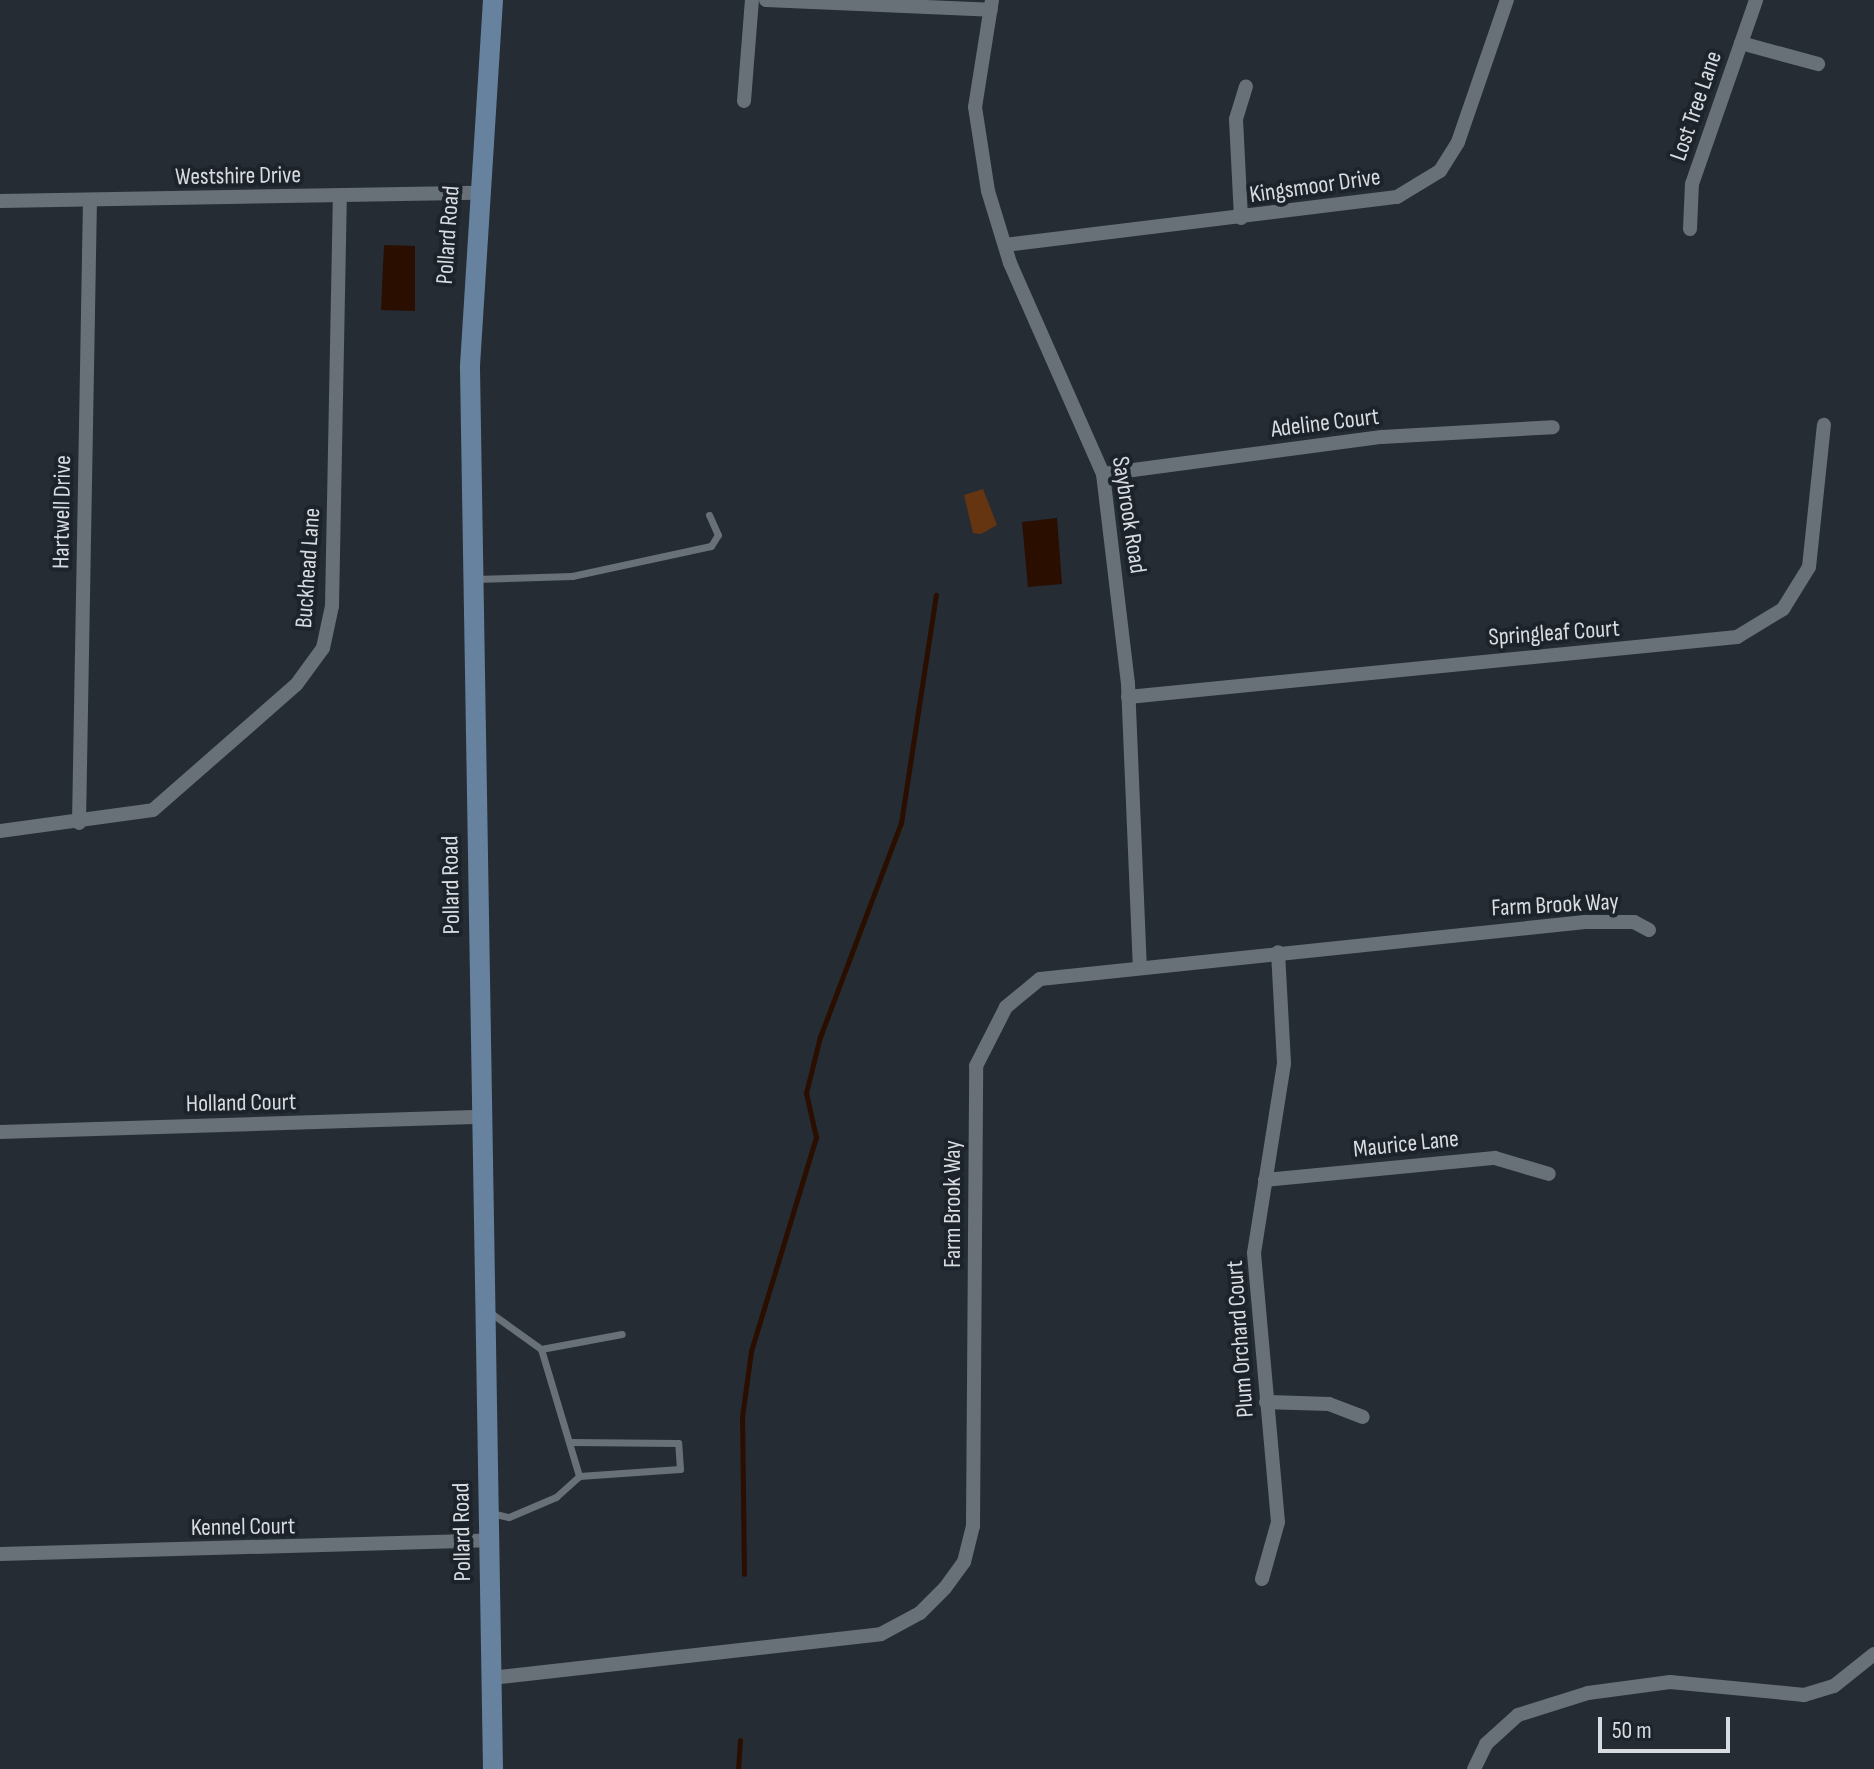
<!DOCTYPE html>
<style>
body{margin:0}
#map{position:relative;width:1874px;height:1769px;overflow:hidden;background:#262c34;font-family:"Sofia Sans Condensed",sans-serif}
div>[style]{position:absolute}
.green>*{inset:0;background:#653512}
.water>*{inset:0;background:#2a0e00}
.stream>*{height:5px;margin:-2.5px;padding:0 2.5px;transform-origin:2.5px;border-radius:2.5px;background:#2a0e00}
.lane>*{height:7px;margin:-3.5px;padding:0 3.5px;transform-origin:3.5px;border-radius:3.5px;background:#687078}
.street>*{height:14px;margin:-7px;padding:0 7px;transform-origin:7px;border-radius:7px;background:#687078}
.secondary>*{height:20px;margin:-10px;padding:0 10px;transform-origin:10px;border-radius:10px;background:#66829f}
span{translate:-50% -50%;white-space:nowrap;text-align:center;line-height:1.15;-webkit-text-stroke:8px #1c232a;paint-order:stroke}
.street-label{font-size:24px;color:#d8dce1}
.scale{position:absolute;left:1598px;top:1717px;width:132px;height:36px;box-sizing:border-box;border:4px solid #d8dce1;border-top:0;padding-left:10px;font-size:24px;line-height:28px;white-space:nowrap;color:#d8dce1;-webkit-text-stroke:6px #1c232a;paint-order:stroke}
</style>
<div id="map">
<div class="green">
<div style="clip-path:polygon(983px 489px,997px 525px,981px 534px,973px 533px,964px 495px)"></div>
</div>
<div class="water">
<div style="clip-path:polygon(384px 245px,415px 246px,415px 311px,381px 310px)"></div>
<div style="clip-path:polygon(1057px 518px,1062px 584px,1028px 587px,1022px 522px)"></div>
</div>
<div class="stream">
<div style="left:744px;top:1574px;width:157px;rotate:-90.7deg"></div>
<div style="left:742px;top:1417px;width:67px;rotate:-82.2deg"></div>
<div style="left:751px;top:1351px;width:224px;rotate:-73.1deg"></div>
<div style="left:816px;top:1137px;width:45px;rotate:-102.8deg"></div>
<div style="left:806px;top:1093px;width:58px;rotate:-76deg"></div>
<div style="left:820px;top:1037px;width:229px;rotate:-69.3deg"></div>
<div style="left:901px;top:823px;width:231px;rotate:-81.3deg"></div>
<div style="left:738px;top:1769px;width:29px;rotate:-86deg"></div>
</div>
<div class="lane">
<div style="left:474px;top:579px;width:98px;rotate:-1.8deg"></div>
<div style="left:572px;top:576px;width:142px;rotate:-12.2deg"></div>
<div style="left:711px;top:546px;width:13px;rotate:-58deg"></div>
<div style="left:718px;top:535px;width:22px;rotate:-114deg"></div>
<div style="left:488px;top:1311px;width:65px;rotate:35.6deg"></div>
<div style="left:541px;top:1349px;width:133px;rotate:73.3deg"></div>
<div style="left:541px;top:1349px;width:82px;rotate:-10.5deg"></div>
<div style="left:491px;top:1513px;width:18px;rotate:13deg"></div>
<div style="left:509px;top:1517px;width:51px;rotate:-23.1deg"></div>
<div style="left:556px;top:1497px;width:31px;rotate:-42deg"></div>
<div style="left:579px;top:1476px;width:101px;rotate:-4deg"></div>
<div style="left:680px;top:1469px;width:26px;rotate:-94deg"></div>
<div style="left:678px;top:1443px;width:106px;rotate:-179.5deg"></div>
</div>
<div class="street">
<div style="left:766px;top:0;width:225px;rotate:2.5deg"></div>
<div style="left:992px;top:0;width:108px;rotate:99deg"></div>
<div style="left:975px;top:107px;width:85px;rotate:81.2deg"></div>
<div style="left:988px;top:191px;width:75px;rotate:73deg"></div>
<div style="left:1010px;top:263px;width:231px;rotate:66.2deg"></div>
<div style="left:1103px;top:474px;width:211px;rotate:83.2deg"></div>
<div style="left:1128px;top:684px;width:281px;rotate:87.6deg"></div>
<div style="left:1741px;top:43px;width:80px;rotate:15.3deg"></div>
<div style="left:744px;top:101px;width:101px;rotate:-85.5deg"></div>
<div style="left:0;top:201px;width:477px;rotate:-1deg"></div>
<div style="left:1241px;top:218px;width:99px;rotate:-92.9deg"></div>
<div style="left:1236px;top:119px;width:34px;rotate:-73deg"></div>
<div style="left:1690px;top:229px;width:45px;rotate:-87.5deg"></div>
<div style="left:1692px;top:184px;width:195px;rotate:-70.8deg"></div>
<div style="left:1005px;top:245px;width:395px;rotate:-7deg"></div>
<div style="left:1397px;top:197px;width:50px;rotate:-31.2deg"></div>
<div style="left:1440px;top:171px;width:34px;rotate:-58deg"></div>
<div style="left:1458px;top:142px;width:150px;rotate:-71deg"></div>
<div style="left:1103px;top:474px;width:281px;rotate:-7.6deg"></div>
<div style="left:1382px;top:437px;width:171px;rotate:-3.3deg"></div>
<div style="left:1128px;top:697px;width:612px;rotate:-5.63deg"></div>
<div style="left:1737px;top:637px;width:54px;rotate:-31.3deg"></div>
<div style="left:1783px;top:609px;width:49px;rotate:-58.2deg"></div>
<div style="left:1809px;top:567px;width:143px;rotate:-84deg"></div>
<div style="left:79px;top:823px;width:622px;rotate:-88.99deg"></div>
<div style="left:0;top:831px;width:154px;rotate:-7.8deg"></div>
<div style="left:153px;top:810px;width:190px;rotate:-41.2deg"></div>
<div style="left:296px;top:685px;width:46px;rotate:-53.9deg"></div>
<div style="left:323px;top:648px;width:43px;rotate:-77.9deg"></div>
<div style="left:332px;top:606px;width:410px;rotate:-88.9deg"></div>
<div style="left:0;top:1132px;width:482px;rotate:-1.8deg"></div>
<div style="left:1265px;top:1180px;width:231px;rotate:-5.5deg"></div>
<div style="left:1495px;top:1158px;width:56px;rotate:16.5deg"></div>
<div style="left:1266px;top:1402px;width:63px;rotate:1.8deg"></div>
<div style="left:1329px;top:1404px;width:36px;rotate:21deg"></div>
<div style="left:0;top:1554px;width:488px;rotate:-1.6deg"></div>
<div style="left:1262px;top:1579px;width:59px;rotate:-74.3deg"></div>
<div style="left:1278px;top:1522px;width:270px;rotate:-95.1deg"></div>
<div style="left:1254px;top:1253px;width:192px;rotate:-81deg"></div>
<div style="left:1284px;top:1063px;width:111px;rotate:-93.1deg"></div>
<div style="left:491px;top:1678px;width:392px;rotate:-6.4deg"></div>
<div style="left:881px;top:1634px;width:44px;rotate:-28.3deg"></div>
<div style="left:920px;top:1613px;width:35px;rotate:-45deg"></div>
<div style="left:945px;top:1588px;width:32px;rotate:-54deg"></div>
<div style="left:964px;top:1562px;width:37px;rotate:-76deg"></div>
<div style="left:973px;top:1526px;width:460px;rotate:-89.6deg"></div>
<div style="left:976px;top:1066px;width:66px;rotate:-63deg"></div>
<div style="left:1006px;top:1007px;width:44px;rotate:-39.5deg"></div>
<div style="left:1040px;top:979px;width:548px;rotate:-5.97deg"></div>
<div style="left:1585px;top:922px;width:49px"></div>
<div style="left:1634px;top:922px;width:17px;rotate:28deg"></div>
<div style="left:1474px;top:1769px;width:28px;rotate:-64deg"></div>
<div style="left:1486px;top:1744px;width:43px;rotate:-42.2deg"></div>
<div style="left:1518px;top:1715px;width:73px;rotate:-17.4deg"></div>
<div style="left:1588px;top:1693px;width:83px;rotate:-7.6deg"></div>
<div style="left:1670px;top:1682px;width:135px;rotate:5.5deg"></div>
<div style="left:1804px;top:1695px;width:31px;rotate:-17deg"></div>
<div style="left:1834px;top:1686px;width:51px;rotate:-38.7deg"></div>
</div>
<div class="secondary">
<div style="left:493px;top:0;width:369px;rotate:93.6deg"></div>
<div style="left:470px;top:368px;width:1401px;rotate:89.06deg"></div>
</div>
<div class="street-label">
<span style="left:1696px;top:106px;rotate:-71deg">Lost Tree Lane</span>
<span style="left:238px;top:176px;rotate:-1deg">Westshire Drive</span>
<span style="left:1315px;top:186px;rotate:-8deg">Kingsmoor Drive</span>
<span style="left:448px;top:235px;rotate:-86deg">Pollard Road</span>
<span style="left:1325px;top:423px;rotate:-7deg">Adeline Court</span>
<span style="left:62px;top:512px;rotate:-89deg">Hartwell Drive</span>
<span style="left:1129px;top:515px;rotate:81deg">Saybrook Road</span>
<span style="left:308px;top:568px;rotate:-86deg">Buckhead Lane</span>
<span style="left:1554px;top:633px;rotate:-4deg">Springleaf Court</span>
<span style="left:451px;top:885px;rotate:-91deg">Pollard Road</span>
<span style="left:1555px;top:905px;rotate:-3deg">Farm Brook Way</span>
<span style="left:241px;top:1103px;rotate:-1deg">Holland Court</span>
<span style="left:1406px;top:1144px;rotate:-6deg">Maurice Lane</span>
<span style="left:953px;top:1204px;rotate:-90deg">Farm Brook Way</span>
<span style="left:1240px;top:1339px;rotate:-94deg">Plum Orchard Court</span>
<span style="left:243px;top:1527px;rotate:-1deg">Kennel Court</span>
<span style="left:462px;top:1532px;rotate:-91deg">Pollard Road</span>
</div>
<div class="scale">50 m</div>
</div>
